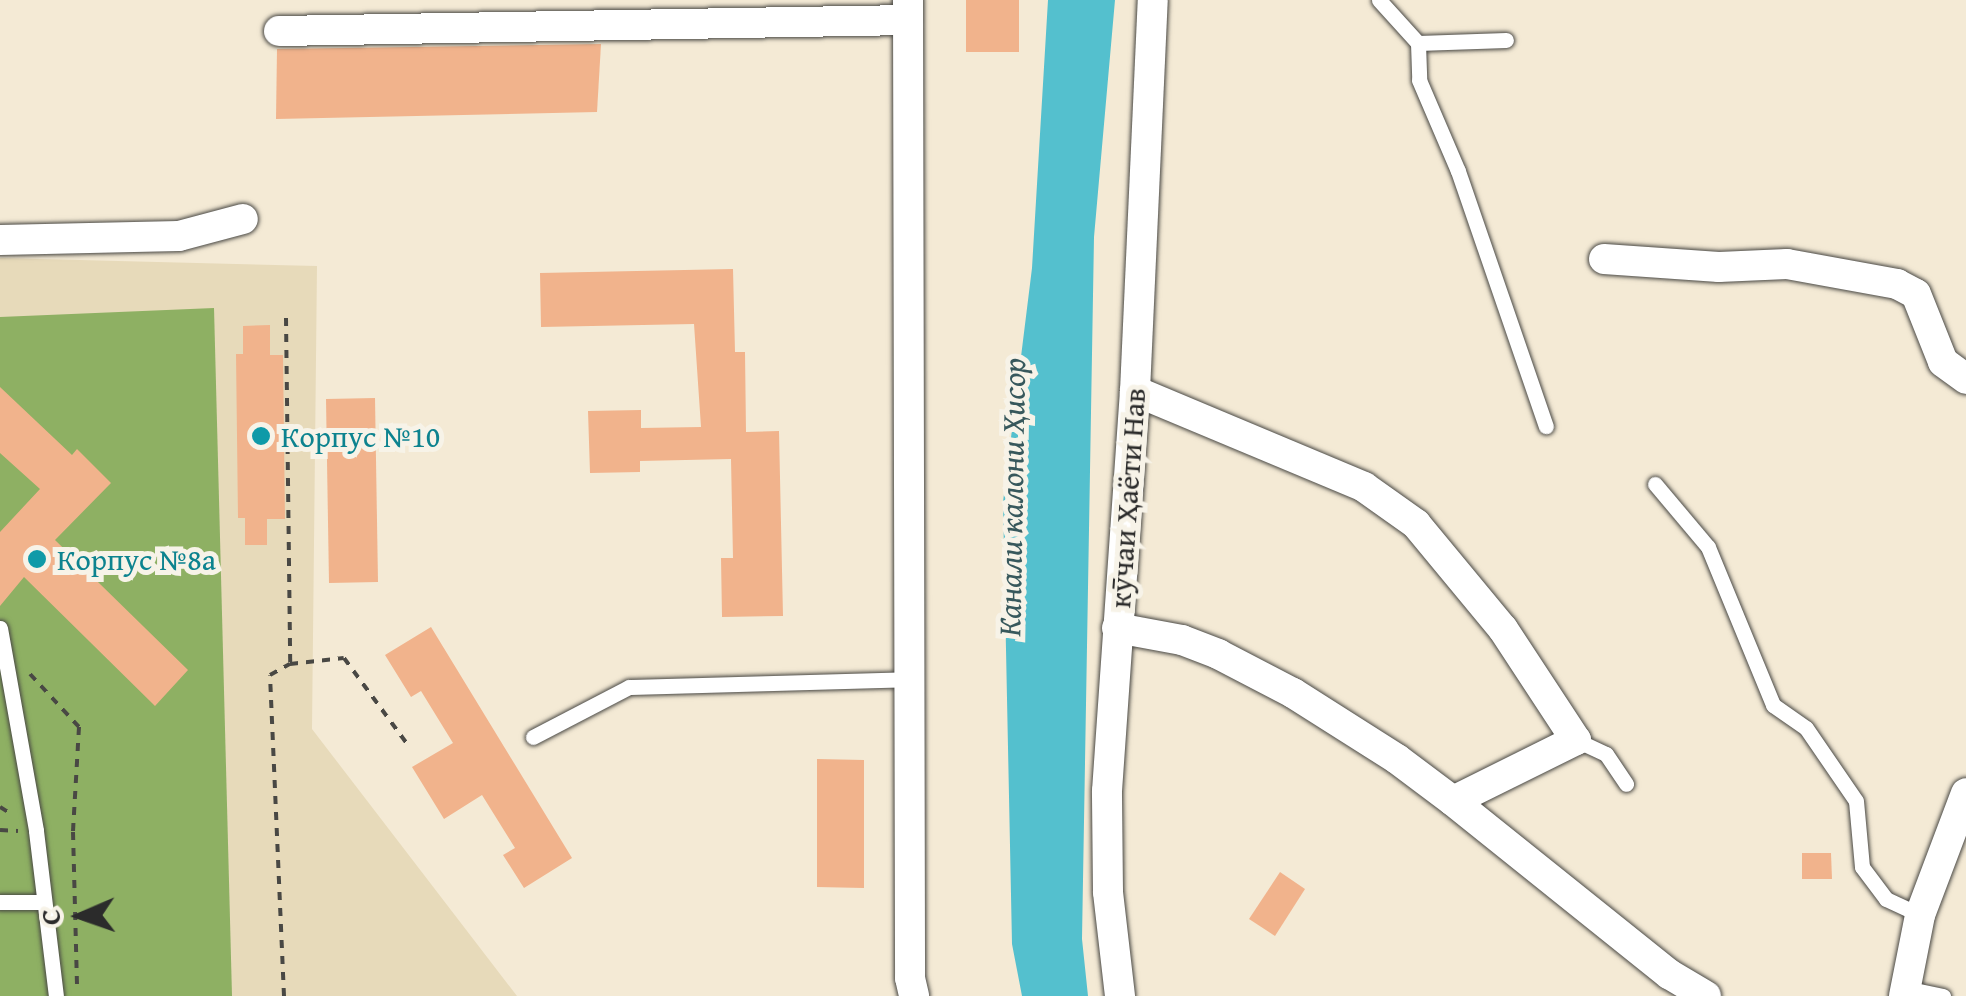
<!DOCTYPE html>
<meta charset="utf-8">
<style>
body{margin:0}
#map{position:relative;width:1966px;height:996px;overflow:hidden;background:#f4ead5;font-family:"Gentium Book Plus",serif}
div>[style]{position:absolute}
.built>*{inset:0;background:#e7daba}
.forest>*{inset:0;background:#8eb063}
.water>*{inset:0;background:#54c0ce}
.building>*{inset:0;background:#f1b38c}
.path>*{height:4px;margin-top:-2px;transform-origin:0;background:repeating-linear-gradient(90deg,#494844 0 8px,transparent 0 16px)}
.roads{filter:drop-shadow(0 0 2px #494844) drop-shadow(0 0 2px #494844)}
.lane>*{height:15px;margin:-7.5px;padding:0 7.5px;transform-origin:7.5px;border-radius:7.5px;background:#fff}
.street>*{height:30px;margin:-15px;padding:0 15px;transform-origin:15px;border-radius:15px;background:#fff}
.dots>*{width:28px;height:28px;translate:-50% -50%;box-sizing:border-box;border:5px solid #f7f3e8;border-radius:50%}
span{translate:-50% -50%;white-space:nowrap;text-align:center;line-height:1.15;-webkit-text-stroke:10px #f7f3e8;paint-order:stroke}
.culture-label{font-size:30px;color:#0d838f}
.left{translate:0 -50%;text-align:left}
.street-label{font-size:30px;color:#2b2b2b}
.water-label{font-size:32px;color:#37585c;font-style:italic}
.north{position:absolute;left:30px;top:866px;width:100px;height:100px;-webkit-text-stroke:8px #f7f3e8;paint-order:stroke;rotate:268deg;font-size:28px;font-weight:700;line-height:40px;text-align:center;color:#2b2b2b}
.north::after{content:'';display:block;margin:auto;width:35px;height:45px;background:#2b2b2b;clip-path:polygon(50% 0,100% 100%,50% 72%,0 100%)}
</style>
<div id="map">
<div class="built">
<div style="clip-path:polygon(0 258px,317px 266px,312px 729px,517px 996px,0 996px)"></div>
</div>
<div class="forest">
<div style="clip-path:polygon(214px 308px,232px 996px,0 996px,0 317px)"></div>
</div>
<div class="water">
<div style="clip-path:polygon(1048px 0,1115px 0,1094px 237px,1082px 939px,1088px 996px,1022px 996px,1012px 944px,1003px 502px,1032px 268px)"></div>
</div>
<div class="building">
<div style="clip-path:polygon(966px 0,1019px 0,1019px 52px,966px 52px)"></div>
<div style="clip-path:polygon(601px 44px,597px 112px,276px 119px,277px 49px)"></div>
<div style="clip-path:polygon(733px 269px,735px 352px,745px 352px,746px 432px,779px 431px,783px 616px,722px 617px,721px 558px,733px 558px,731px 459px,640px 461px,640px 472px,590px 473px,588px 411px,641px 410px,641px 428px,701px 427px,694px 324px,541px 327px,540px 273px)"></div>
<div style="clip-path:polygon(270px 325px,270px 355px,283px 355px,285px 519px,267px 519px,267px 545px,245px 545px,245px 518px,238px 518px,236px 354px,243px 354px,243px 326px)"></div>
<div style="clip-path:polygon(0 387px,72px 455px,77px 449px,111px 483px,55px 540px,188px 670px,155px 706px,24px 577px,0 606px,0 532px,40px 489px,0 453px)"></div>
<div style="clip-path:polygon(375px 398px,378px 582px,329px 583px,326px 399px)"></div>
<div style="clip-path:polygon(431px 627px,572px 858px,524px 888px,503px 855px,515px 848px,482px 795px,444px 819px,412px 767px,453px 743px,421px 691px,411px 697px,385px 655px)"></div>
<div style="clip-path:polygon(817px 759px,864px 760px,864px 888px,817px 887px)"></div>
<div style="clip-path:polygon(1802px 853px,1831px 853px,1832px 879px,1802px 879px)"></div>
<div style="clip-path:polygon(1280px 872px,1305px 889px,1275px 936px,1249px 919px)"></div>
</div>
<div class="path">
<div style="left:286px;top:318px;width:346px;rotate:89.3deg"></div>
<div style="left:30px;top:674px;width:72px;rotate:47.2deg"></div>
<div style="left:79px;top:727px;width:105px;rotate:93.3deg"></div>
<div style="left:73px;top:832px;width:153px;rotate:88.5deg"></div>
<div style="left:0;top:807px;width:13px;rotate:32deg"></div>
<div style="left:0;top:830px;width:18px;rotate:3deg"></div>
<div style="left:284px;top:996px;width:321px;rotate:-92.5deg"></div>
<div style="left:270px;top:675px;width:23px;rotate:-29deg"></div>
<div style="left:290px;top:664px;width:54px;rotate:-6.3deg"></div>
<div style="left:344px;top:658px;width:108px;rotate:53.7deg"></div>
</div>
<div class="roads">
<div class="lane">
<div style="left:1379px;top:0;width:58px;rotate:47.8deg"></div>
<div style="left:1418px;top:43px;width:88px;rotate:-2deg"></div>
<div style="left:1418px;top:43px;width:37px;rotate:88deg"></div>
<div style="left:1419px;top:80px;width:99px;rotate:66.8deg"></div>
<div style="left:1458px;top:171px;width:270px;rotate:71deg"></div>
<div style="left:1655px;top:484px;width:82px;rotate:49.9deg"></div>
<div style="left:1708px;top:547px;width:171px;rotate:67.6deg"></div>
<div style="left:1773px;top:705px;width:40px;rotate:34.9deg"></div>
<div style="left:1806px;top:728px;width:88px;rotate:55.6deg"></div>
<div style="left:1856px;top:801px;width:66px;rotate:84.8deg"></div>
<div style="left:1862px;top:867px;width:40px;rotate:53deg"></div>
<div style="left:1886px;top:899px;width:38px;rotate:25deg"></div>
<div style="left:0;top:628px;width:206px;rotate:79.9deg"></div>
<div style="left:36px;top:831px;width:166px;rotate:83.1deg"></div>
<div style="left:533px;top:737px;width:108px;rotate:-27.5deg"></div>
<div style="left:629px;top:687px;width:280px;rotate:-1.6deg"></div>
<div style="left:1576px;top:740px;width:33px;rotate:25deg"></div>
<div style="left:1606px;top:754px;width:36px;rotate:56deg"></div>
<div style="left:0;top:902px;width:44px"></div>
<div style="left:1905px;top:988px;width:39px;rotate:12deg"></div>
</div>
<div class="street">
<div style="left:908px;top:0;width:978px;rotate:89.88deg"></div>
<div style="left:910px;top:978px;width:18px;rotate:77deg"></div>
<div style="left:279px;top:31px;width:629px;rotate:-1deg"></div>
<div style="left:0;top:240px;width:179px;rotate:-1.3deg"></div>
<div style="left:179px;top:236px;width:66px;rotate:-14.9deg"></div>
<div style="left:1604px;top:259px;width:115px;rotate:4deg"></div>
<div style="left:1719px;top:267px;width:68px;rotate:-2.5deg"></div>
<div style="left:1787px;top:264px;width:112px;rotate:10.3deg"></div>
<div style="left:1897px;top:284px;width:21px;rotate:28deg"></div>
<div style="left:1916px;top:294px;width:73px;rotate:68.3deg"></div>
<div style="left:1943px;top:362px;width:29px;rotate:36deg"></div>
<div style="left:1135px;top:391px;width:248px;rotate:22.7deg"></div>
<div style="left:1364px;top:487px;width:64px;rotate:35.4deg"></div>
<div style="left:1416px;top:524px;width:136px;rotate:50.4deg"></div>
<div style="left:1503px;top:629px;width:133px;rotate:56.7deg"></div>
<div style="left:1576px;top:740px;width:137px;rotate:153.6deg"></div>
<div style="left:1453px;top:801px;width:277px;rotate:38.7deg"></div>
<div style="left:1669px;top:974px;width:43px;rotate:30.7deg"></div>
<div style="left:1117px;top:628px;width:66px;rotate:10.5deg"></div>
<div style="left:1182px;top:640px;width:39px;rotate:21deg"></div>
<div style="left:1218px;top:654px;width:85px;rotate:27.5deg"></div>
<div style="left:1293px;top:693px;width:123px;rotate:32.4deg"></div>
<div style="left:1397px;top:759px;width:70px;rotate:36.9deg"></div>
<div style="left:1120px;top:996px;width:105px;rotate:-96.6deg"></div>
<div style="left:1108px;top:892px;width:101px;rotate:-90.6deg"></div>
<div style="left:1107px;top:791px;width:401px;rotate:-86deg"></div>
<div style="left:1135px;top:391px;width:391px;rotate:-87.4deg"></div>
<div style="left:1904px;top:996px;width:83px;rotate:-78.8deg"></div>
<div style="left:1920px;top:915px;width:130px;rotate:-69.3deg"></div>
</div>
</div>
<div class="dots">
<div style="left:261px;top:436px;background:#0f9aa8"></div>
<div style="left:37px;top:559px;background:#0f9aa8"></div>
</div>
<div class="culture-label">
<span class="left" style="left:281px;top:436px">Корпус №10</span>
<span class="left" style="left:57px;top:559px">Корпус №8а</span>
</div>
<div class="street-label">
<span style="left:1127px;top:498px;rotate:-86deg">кӯчаи Ҳаёти Нав</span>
</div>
<div class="water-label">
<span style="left:1012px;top:497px;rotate:-89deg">Канали калони Ҳисор</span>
</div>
<div class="north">С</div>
</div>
